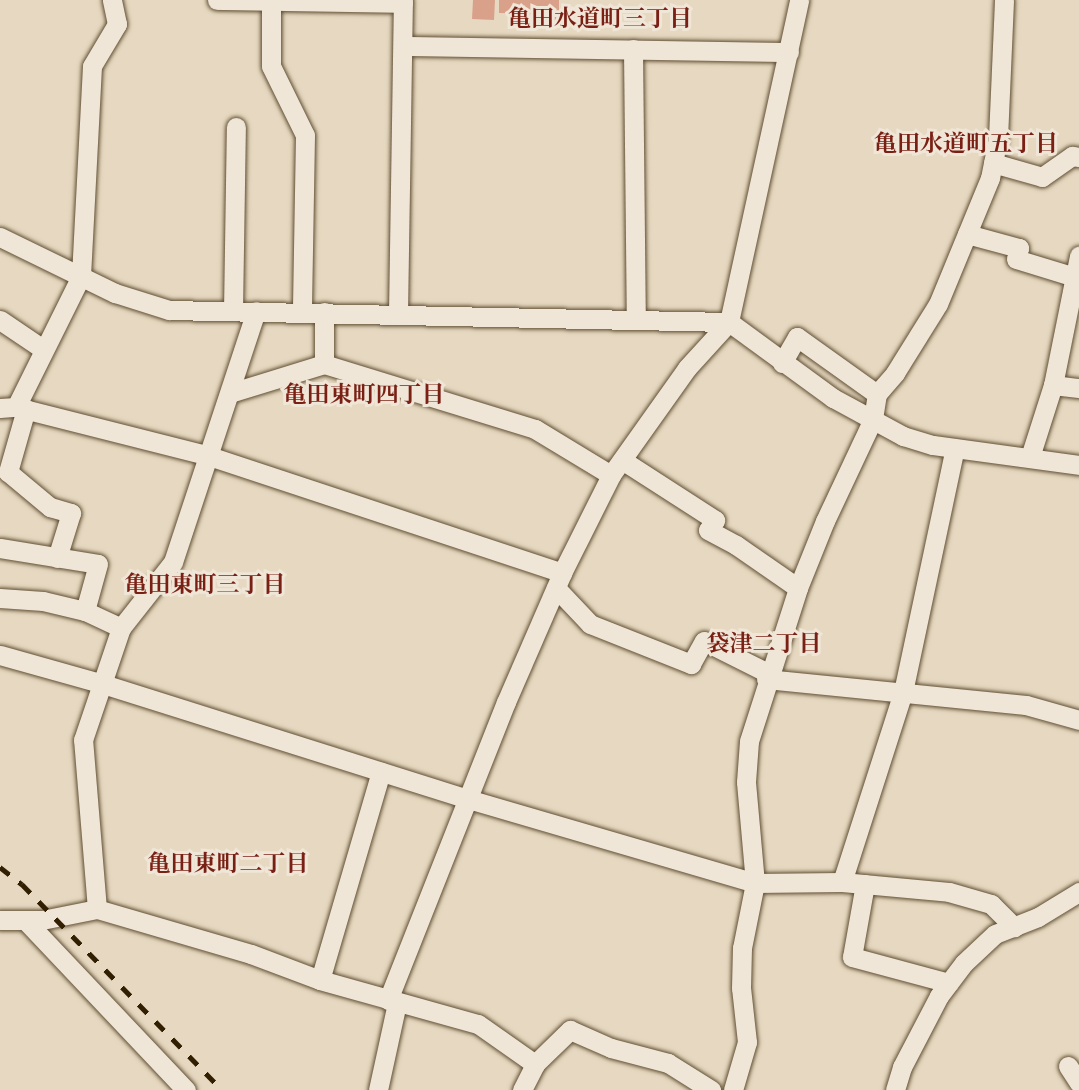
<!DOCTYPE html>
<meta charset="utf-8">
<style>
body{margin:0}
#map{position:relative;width:1079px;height:1090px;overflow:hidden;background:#e7d9c1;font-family:"Old Standard TT","Noto Serif JP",serif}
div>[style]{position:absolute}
.building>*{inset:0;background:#d9a189}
.roads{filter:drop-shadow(0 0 2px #5f4e32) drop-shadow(0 0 2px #5f4e32)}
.minor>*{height:19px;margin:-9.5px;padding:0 9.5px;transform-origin:9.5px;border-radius:9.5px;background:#efe6d7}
.rail>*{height:4.5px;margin-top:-2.25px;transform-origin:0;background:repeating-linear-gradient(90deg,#321f02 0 12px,transparent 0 24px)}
span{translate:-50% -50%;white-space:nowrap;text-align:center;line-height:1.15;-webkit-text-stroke:6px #efe6d7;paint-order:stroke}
.neighbourhood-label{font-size:23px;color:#7a1f14;font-weight:700}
</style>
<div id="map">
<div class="building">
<div style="clip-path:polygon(473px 0,495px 0,494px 20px,472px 19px)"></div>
<div style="clip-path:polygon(499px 0,559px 0,559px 27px,531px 26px,531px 14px,499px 13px)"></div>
</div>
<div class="roads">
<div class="minor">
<div style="left:217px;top:0;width:186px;rotate:0.9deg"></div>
<div style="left:271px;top:0;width:66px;rotate:90deg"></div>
<div style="left:271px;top:66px;width:77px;rotate:63.8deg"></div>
<div style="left:305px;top:135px;width:177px;rotate:91deg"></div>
<div style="left:403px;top:46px;width:386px;rotate:0.9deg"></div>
<div style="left:633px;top:49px;width:269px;rotate:89.4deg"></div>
<div style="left:993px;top:163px;width:51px;rotate:15.9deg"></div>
<div style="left:1042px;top:177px;width:37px;rotate:-35deg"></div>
<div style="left:1072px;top:156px;width:7px;rotate:8deg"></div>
<div style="left:967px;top:234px;width:54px;rotate:15.1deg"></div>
<div style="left:1019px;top:248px;width:11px;rotate:105deg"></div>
<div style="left:1016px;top:259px;width:62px;rotate:17deg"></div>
<div style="left:0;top:237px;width:128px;rotate:26deg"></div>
<div style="left:115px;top:293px;width:57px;rotate:17.5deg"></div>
<div style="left:169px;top:310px;width:560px;rotate:1.23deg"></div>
<div style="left:729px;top:322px;width:129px;rotate:36.2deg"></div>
<div style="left:833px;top:398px;width:80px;rotate:28.5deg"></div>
<div style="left:903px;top:436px;width:31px;rotate:17deg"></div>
<div style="left:933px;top:445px;width:147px;rotate:7.8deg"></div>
<div style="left:233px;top:311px;width:184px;rotate:-89.1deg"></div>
<div style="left:324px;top:312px;width:52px;rotate:90deg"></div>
<div style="left:324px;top:364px;width:221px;rotate:17.1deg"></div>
<div style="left:535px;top:429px;width:89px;rotate:31.2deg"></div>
<div style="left:398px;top:314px;width:314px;rotate:-89.1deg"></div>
<div style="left:0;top:320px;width:52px;rotate:34deg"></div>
<div style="left:782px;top:363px;width:30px;rotate:-60deg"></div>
<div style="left:797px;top:337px;width:98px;rotate:35.5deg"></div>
<div style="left:1053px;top:385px;width:26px;rotate:7deg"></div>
<div style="left:230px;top:393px;width:98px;rotate:-17.1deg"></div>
<div style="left:16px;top:407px;width:146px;rotate:-63.6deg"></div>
<div style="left:81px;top:276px;width:210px;rotate:-87deg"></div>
<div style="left:92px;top:66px;width:49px;rotate:-59.2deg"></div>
<div style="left:117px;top:24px;width:25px;rotate:-102deg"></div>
<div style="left:0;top:408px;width:16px;rotate:-4deg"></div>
<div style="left:16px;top:407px;width:199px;rotate:14.2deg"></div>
<div style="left:209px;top:456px;width:372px;rotate:18.3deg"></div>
<div style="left:26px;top:409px;width:66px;rotate:105.9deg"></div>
<div style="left:8px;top:472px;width:55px;rotate:39.8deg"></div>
<div style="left:50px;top:507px;width:22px;rotate:16deg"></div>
<div style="left:71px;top:513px;width:47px;rotate:107.3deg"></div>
<div style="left:1030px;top:457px;width:76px;rotate:-72.3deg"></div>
<div style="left:1053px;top:385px;width:132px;rotate:-78.6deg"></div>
<div style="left:622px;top:460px;width:111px;rotate:32.8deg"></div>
<div style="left:715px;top:520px;width:12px;rotate:125deg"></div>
<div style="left:708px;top:530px;width:32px;rotate:28deg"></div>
<div style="left:736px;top:545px;width:75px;rotate:34.7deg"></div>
<div style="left:0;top:548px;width:99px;rotate:9.3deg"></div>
<div style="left:98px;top:564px;width:49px;rotate:105.5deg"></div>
<div style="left:556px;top:588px;width:50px;rotate:46.6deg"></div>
<div style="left:590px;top:624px;width:109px;rotate:21.6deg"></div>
<div style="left:691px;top:664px;width:26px;rotate:-61deg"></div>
<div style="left:704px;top:641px;width:72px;rotate:26.6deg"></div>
<div style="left:0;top:598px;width:43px;rotate:4deg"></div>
<div style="left:43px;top:601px;width:43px;rotate:13.4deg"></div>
<div style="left:85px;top:611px;width:40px;rotate:25deg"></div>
<div style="left:0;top:655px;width:107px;rotate:15.7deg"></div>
<div style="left:103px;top:684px;width:383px;rotate:17.5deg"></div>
<div style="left:468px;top:799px;width:299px;rotate:16.3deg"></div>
<div style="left:755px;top:883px;width:87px;rotate:-0.7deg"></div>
<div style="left:842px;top:882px;width:107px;rotate:5.3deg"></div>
<div style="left:949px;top:892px;width:44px;rotate:15.9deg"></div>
<div style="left:991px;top:904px;width:33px;rotate:45deg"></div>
<div style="left:766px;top:679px;width:261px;rotate:5.7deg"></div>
<div style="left:1026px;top:705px;width:55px;rotate:15.8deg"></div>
<div style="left:842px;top:882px;width:200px;rotate:-72.2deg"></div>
<div style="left:903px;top:692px;width:249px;rotate:-78deg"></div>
<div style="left:865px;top:884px;width:74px;rotate:100.1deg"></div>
<div style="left:852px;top:957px;width:100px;rotate:15deg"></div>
<div style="left:97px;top:909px;width:170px;rotate:-94.7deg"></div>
<div style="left:83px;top:740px;width:118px;rotate:-71.3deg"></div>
<div style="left:121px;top:628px;width:84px;rotate:-51.8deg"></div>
<div style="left:173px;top:562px;width:264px;rotate:-71.7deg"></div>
<div style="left:0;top:920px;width:42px"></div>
<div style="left:42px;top:920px;width:56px;rotate:-11.3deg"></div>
<div style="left:97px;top:909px;width:160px;rotate:16.3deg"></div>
<div style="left:251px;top:954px;width:74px;rotate:20.6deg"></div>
<div style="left:320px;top:980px;width:164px;rotate:15.6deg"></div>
<div style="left:478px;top:1024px;width:70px;rotate:35.1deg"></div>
<div style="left:535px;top:1064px;width:49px;rotate:-44.2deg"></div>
<div style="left:570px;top:1030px;width:45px;rotate:23.7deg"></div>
<div style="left:611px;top:1048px;width:59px;rotate:14.7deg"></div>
<div style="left:668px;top:1063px;width:51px;rotate:32.1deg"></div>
<div style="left:26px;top:921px;width:233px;rotate:46.6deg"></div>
<div style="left:320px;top:980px;width:217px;rotate:-73.7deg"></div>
<div style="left:388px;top:1000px;width:321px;rotate:-68.4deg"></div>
<div style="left:506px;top:702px;width:141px;rotate:-66.5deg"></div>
<div style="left:562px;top:573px;width:110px;rotate:-63.4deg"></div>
<div style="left:611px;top:475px;width:131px;rotate:-54.6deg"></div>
<div style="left:687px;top:368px;width:62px;rotate:-47.6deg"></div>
<div style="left:729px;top:322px;width:330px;rotate:-77.7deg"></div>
<div style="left:1068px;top:1066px;width:20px;rotate:57deg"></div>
<div style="left:378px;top:1090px;width:89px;rotate:-77.7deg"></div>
<div style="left:522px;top:1090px;width:29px;rotate:-63deg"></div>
<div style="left:733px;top:1090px;width:50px;rotate:-73.7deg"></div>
<div style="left:747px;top:1042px;width:54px;rotate:-96.3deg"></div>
<div style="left:741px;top:988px;width:40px;rotate:-88.6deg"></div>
<div style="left:742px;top:948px;width:66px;rotate:-78.7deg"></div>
<div style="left:755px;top:883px;width:101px;rotate:-95.1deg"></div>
<div style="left:746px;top:782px;width:41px;rotate:-85.8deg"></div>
<div style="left:749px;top:741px;width:161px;rotate:-72.2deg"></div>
<div style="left:798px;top:588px;width:72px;rotate:-68.1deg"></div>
<div style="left:825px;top:521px;width:113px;rotate:-64.8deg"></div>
<div style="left:873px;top:419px;width:25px;rotate:-81deg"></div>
<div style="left:877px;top:394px;width:28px;rotate:-49deg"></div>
<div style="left:895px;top:373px;width:81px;rotate:-58.1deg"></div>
<div style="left:938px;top:304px;width:136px;rotate:-67.6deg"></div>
<div style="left:990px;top:178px;width:41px;rotate:-78.7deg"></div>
<div style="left:998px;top:138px;width:138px;rotate:-87.5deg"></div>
<div style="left:895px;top:1090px;width:24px;rotate:-73deg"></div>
<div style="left:902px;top:1067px;width:80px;rotate:-62.5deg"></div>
<div style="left:939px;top:996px;width:41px;rotate:-52.9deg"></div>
<div style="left:964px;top:963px;width:42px;rotate:-43.1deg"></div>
<div style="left:995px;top:934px;width:46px;rotate:-21.6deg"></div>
<div style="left:1038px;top:917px;width:48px;rotate:-31.4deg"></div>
</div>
</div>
<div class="rail">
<div style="left:0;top:867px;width:28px;rotate:38deg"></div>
<div style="left:22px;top:884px;width:287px;rotate:45.8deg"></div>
</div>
<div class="neighbourhood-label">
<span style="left:600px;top:20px">亀田水道町三丁目</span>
<span style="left:966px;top:145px">亀田水道町五丁目</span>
<span style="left:364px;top:396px">亀田東町四丁目</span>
<span style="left:205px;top:586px">亀田東町三丁目</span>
<span style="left:764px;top:645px">袋津二丁目</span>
<span style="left:228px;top:865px">亀田東町二丁目</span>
</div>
</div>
